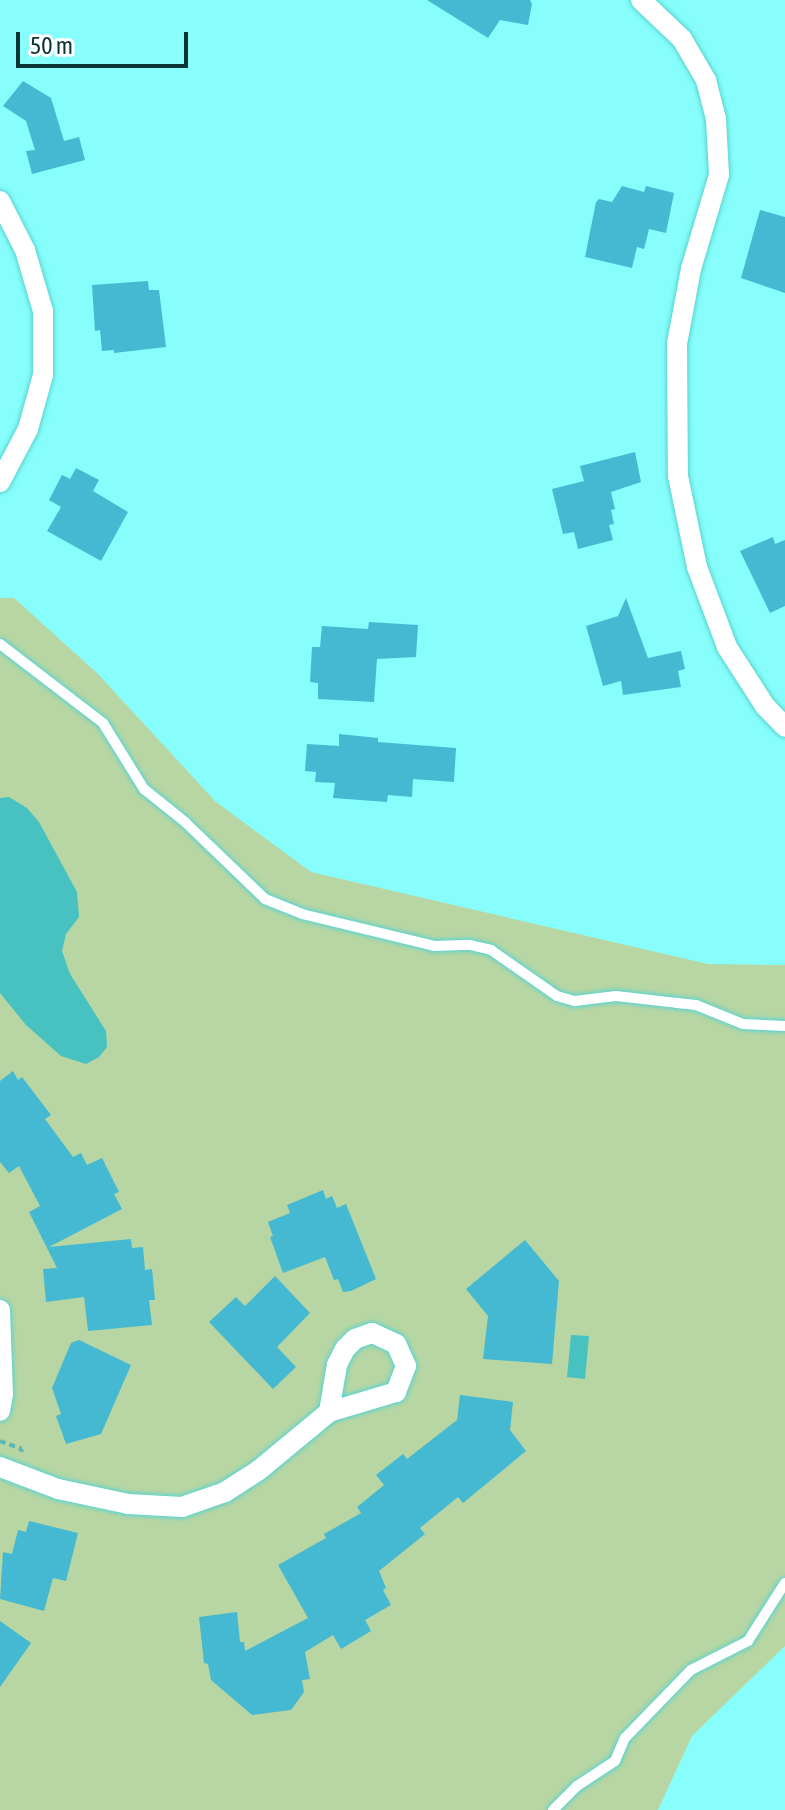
<!DOCTYPE html>
<style>
body{margin:0}
#map{position:relative;width:785px;height:1810px;overflow:hidden;background:#87fefb;font-family:"Asap Condensed",sans-serif}
div>[style]{position:absolute}
.green>*{inset:0;background:#b7d6a3}
.water>*{inset:0;background:#47c2c0}
.building>*{inset:0;background:#44b9d1}
.path>*{height:4px;margin-top:-2px;transform-origin:0;background:repeating-linear-gradient(90deg,#5cb7b4 0 6px,transparent 0 10px)}
.roads{filter:drop-shadow(0 0 2px #59d3d1) drop-shadow(0 0 2px #59d3d1)}
.lane>*{height:10px;margin:-5px;padding:0 5px;transform-origin:5px;border-radius:5px;background:#fff}
.street>*{height:20px;margin:-10px;padding:0 10px;transform-origin:10px;border-radius:10px;background:#fff}
span{translate:-50% -50%;white-space:nowrap;text-align:center;line-height:1.15;-webkit-text-stroke:6px #fff;paint-order:stroke}
.scale{position:absolute;left:16px;top:32px;width:172px;height:36px;box-sizing:border-box;border:4px solid #0c3433;border-top:0;padding-left:10px;font-size:24px;line-height:28px;white-space:nowrap;color:#0c3433;-webkit-text-stroke:6px #fff;paint-order:stroke}
</style>
<div id="map">
<div class="green">
<div style="clip-path:polygon(0 598px,14px 598px,97px 673px,216px 802px,311px 872px,708px 964px,785px 965px,785px 1646px,692px 1736px,658px 1810px,0 1810px)"></div>
</div>
<div class="water">
<div style="clip-path:polygon(9px 797px,27px 808px,39px 822px,77px 892px,79px 917px,66px 934px,62px 951px,70px 974px,106px 1031px,107px 1047px,99px 1057px,86px 1064px,61px 1056px,26px 1025px,0 993px,0 798px)"></div>
<div style="clip-path:polygon(571px 1335px,589px 1336px,585px 1379px,567px 1377px)"></div>
</div>
<div class="building">
<div style="clip-path:polygon(427px 0,530px 0,532px 4px,528px 25px,500px 20px,488px 38px)"></div>
<div style="clip-path:polygon(23px 81px,51px 98px,64px 141px,79px 137px,85px 160px,32px 174px,26px 151px,35px 150px,26px 121px,3px 106px)"></div>
<div style="clip-path:polygon(622px 186px,644px 192px,646px 186px,674px 193px,666px 233px,649px 229px,644px 249px,637px 247px,632px 268px,585px 257px,596px 202px,599px 199px,612px 202px)"></div>
<div style="clip-path:polygon(760px 210px,785px 217px,785px 293px,741px 278px)"></div>
<div style="clip-path:polygon(148px 281px,149px 290px,159px 290px,166px 347px,114px 353px,114px 350px,102px 351px,100px 330px,95px 331px,92px 285px)"></div>
<div style="clip-path:polygon(635px 452px,641px 482px,611px 492px,615px 509px,611px 510px,614px 524px,609px 525px,613px 540px,578px 549px,574px 532px,563px 534px,552px 489px,584px 481px,580px 466px)"></div>
<div style="clip-path:polygon(76px 468px,99px 480px,93px 491px,128px 512px,101px 561px,47px 531px,61px 507px,49px 500px,62px 475px,70px 479px)"></div>
<div style="clip-path:polygon(773px 537px,775px 544px,785px 540px,785px 606px,770px 613px,740px 551px)"></div>
<div style="clip-path:polygon(626px 598px,648px 658px,681px 651px,685px 669px,678px 671px,681px 687px,623px 695px,621px 681px,603px 686px,586px 626px,618px 616px)"></div>
<div style="clip-path:polygon(369px 622px,418px 625px,416px 657px,377px 659px,374px 702px,318px 699px,318px 683px,310px 682px,312px 647px,320px 647px,322px 626px,368px 629px)"></div>
<div style="clip-path:polygon(339px 734px,378px 738px,378px 742px,456px 748px,454px 782px,413px 779px,412px 797px,388px 795px,387px 802px,333px 798px,335px 783px,315px 782px,316px 772px,305px 771px,307px 744px,339px 746px)"></div>
<div style="clip-path:polygon(13px 1071px,18px 1080px,22px 1077px,51px 1115px,45px 1119px,73px 1157px,81px 1153px,87px 1165px,102px 1158px,119px 1192px,114px 1194px,122px 1209px,49px 1247px,131px 1239px,132px 1248px,143px 1247px,145px 1270px,152px 1269px,155px 1300px,149px 1300px,152px 1325px,88px 1331px,84px 1297px,46px 1302px,43px 1269px,57px 1268px,29px 1212px,40px 1206px,19px 1166px,9px 1173px,0 1162px,0 1081px)"></div>
<div style="clip-path:polygon(323px 1190px,326px 1199px,332px 1196px,337px 1208px,346px 1204px,376px 1279px,351px 1291px,343px 1292px,338px 1279px,334px 1280px,325px 1257px,283px 1273px,270px 1237px,273px 1236px,268px 1222px,290px 1213px,287px 1205px)"></div>
<div style="clip-path:polygon(525px 1240px,559px 1281px,552px 1364px,483px 1359px,488px 1316px,466px 1289px)"></div>
<div style="clip-path:polygon(275px 1276px,310px 1313px,277px 1347px,296px 1367px,273px 1389px,209px 1322px,236px 1297px,245px 1306px)"></div>
<div style="clip-path:polygon(79px 1340px,131px 1365px,101px 1434px,66px 1444px,56px 1416px,61px 1414px,52px 1388px,71px 1343px)"></div>
<div style="clip-path:polygon(460px 1395px,513px 1402px,510px 1430px,526px 1451px,463px 1503px,458px 1497px,420px 1528px,425px 1534px,379px 1571px,386px 1588px,383px 1590px,391px 1605px,365px 1620px,371px 1631px,341px 1649px,333px 1635px,305px 1652px,310px 1679px,302px 1680px,304px 1692px,291px 1710px,252px 1715px,211px 1680px,208px 1664px,204px 1663px,199px 1617px,237px 1612px,240px 1642px,244px 1642px,245px 1651px,308px 1618px,278px 1565px,326px 1538px,324px 1534px,361px 1513px,357px 1507px,384px 1485px,376px 1475px,403px 1454px,407px 1459px,457px 1420px)"></div>
<div style="clip-path:polygon(29px 1521px,78px 1533px,66px 1581px,53px 1578px,44px 1611px,0 1599px,3px 1552px,12px 1554px,18px 1530px,26px 1532px)"></div>
<div style="clip-path:polygon(0 1621px,31px 1643px,0 1687px)"></div>
</div>
<div class="path">
<div style="left:0;top:1441px;width:23px;rotate:20deg"></div>
<div style="left:22px;top:1449px;width:3px;rotate:108deg"></div>
</div>
<div class="roads">
<div class="lane">
<div style="left:0;top:644px;width:130px;rotate:37.5deg"></div>
<div style="left:103px;top:723px;width:78px;rotate:58.2deg"></div>
<div style="left:144px;top:789px;width:53px;rotate:38.8deg"></div>
<div style="left:185px;top:822px;width:111px;rotate:43.9deg"></div>
<div style="left:265px;top:899px;width:40px;rotate:22deg"></div>
<div style="left:302px;top:914px;width:136px;rotate:13.6deg"></div>
<div style="left:434px;top:946px;width:36px;rotate:-2deg"></div>
<div style="left:470px;top:945px;width:22px;rotate:13deg"></div>
<div style="left:491px;top:950px;width:80px;rotate:34.9deg"></div>
<div style="left:557px;top:996px;width:19px;rotate:16deg"></div>
<div style="left:575px;top:1001px;width:41px;rotate:-7deg"></div>
<div style="left:616px;top:996px;width:61px;rotate:6.5deg"></div>
<div style="left:677px;top:1003px;width:19px;rotate:6deg"></div>
<div style="left:696px;top:1005px;width:51px;rotate:22deg"></div>
<div style="left:743px;top:1024px;width:42px;rotate:2.7deg"></div>
<div style="left:553px;top:1810px;width:34px;rotate:-45deg"></div>
<div style="left:577px;top:1786px;width:45px;rotate:-33.3deg"></div>
<div style="left:615px;top:1761px;width:25px;rotate:-67deg"></div>
<div style="left:625px;top:1738px;width:95px;rotate:-45.9deg"></div>
<div style="left:691px;top:1670px;width:64px;rotate:-27deg"></div>
<div style="left:748px;top:1641px;width:69px;rotate:-57.5deg"></div>
</div>
<div class="street">
<div style="left:641px;top:0;width:57px;rotate:43.6deg"></div>
<div style="left:682px;top:39px;width:48px;rotate:59.7deg"></div>
<div style="left:706px;top:80px;width:40px;rotate:75.6deg"></div>
<div style="left:716px;top:119px;width:56px;rotate:86.9deg"></div>
<div style="left:719px;top:175px;width:98px;rotate:106.6deg"></div>
<div style="left:691px;top:269px;width:76px;rotate:100.6deg"></div>
<div style="left:677px;top:344px;width:132px;rotate:89.6deg"></div>
<div style="left:678px;top:476px;width:93px;rotate:78.2deg"></div>
<div style="left:697px;top:567px;width:85px;rotate:69.4deg"></div>
<div style="left:727px;top:647px;width:70px;rotate:57.2deg"></div>
<div style="left:765px;top:706px;width:29px;rotate:46deg"></div>
<div style="left:0;top:201px;width:55px;rotate:63deg"></div>
<div style="left:25px;top:250px;width:64px;rotate:73.6deg"></div>
<div style="left:43px;top:311px;width:64px;rotate:90deg"></div>
<div style="left:43px;top:375px;width:56px;rotate:105.5deg"></div>
<div style="left:28px;top:429px;width:60px;rotate:117.8deg"></div>
<div style="left:0;top:1310px;width:84px;rotate:88deg"></div>
<div style="left:3px;top:1394px;width:17px;rotate:100deg"></div>
<div style="left:0;top:1467px;width:62px;rotate:20.8deg"></div>
<div style="left:58px;top:1489px;width:72px;rotate:12.1deg"></div>
<div style="left:128px;top:1504px;width:54px;rotate:3.2deg"></div>
<div style="left:182px;top:1507px;width:46px;rotate:-19.2deg"></div>
<div style="left:225px;top:1492px;width:40px;rotate:-32.9deg"></div>
<div style="left:259px;top:1470px;width:91px;rotate:-39.6deg"></div>
<div style="left:329px;top:1412px;width:70px;rotate:-16.6deg"></div>
<div style="left:396px;top:1392px;width:28px;rotate:-69deg"></div>
<div style="left:406px;top:1366px;width:24px;rotate:-114deg"></div>
<div style="left:396px;top:1344px;width:26px;rotate:-155deg"></div>
<div style="left:372px;top:1333px;width:18px;rotate:161deg"></div>
<div style="left:355px;top:1339px;width:14px;rotate:135deg"></div>
<div style="left:345px;top:1349px;width:18px;rotate:117deg"></div>
<div style="left:337px;top:1365px;width:48px;rotate:99.7deg"></div>
</div>
</div>
<div class="scale">50 m</div>
</div>
